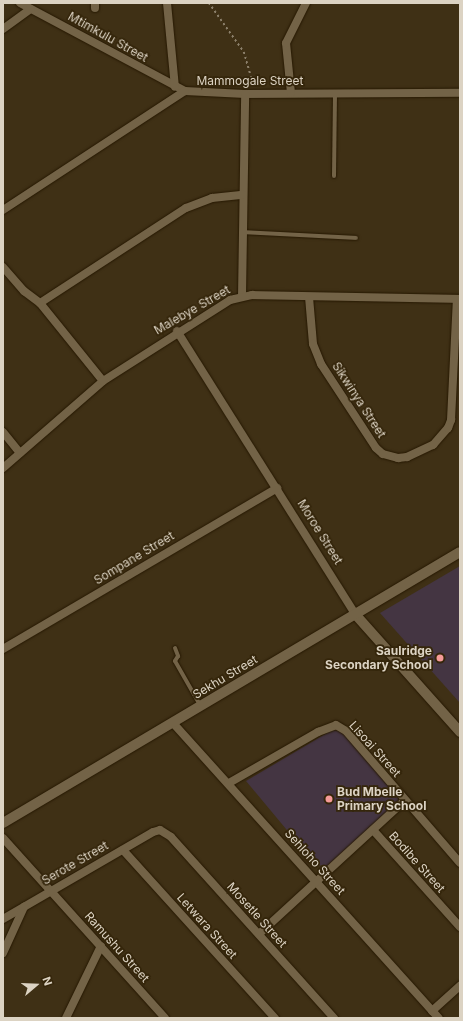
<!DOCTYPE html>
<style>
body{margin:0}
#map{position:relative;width:463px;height:1021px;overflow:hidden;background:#3f3015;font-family:Inter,sans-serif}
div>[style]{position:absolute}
.education>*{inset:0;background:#443542}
.path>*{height:1.5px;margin-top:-0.75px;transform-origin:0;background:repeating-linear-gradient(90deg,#8c806b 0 2px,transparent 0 5px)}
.roads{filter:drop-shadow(0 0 1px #261800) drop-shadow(0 0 1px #261800)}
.service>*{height:4px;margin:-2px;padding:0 2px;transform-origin:2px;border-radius:2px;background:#736347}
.minor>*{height:8px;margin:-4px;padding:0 4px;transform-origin:4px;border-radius:4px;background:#736347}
.tertiary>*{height:10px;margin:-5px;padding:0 5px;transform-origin:5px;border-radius:5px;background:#736347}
.dots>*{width:11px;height:11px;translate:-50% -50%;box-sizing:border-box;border:2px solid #35260b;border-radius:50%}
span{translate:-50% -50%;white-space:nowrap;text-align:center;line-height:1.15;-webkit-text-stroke:3.5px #35260b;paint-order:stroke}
.street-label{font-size:12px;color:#dcd3c3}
.poi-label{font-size:12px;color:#dcd3c3;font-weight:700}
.right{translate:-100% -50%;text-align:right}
.left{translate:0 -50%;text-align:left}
.frame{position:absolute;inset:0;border:4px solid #dcd3c3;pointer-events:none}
.north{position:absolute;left:16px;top:965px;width:40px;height:40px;-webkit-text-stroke:3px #35260b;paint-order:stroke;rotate:71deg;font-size:11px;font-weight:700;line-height:16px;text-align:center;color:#dcd3c3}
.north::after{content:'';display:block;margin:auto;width:14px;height:18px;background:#dcd3c3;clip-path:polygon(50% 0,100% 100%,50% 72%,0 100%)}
</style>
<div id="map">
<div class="education">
<div style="clip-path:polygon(460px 566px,460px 703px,380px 613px)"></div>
<div style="clip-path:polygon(332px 730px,341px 731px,398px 794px,398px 804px,328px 866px,316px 865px,246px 781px)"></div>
</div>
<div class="path">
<div style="left:209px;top:3px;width:60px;rotate:54.5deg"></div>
<div style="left:244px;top:52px;width:35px;rotate:74deg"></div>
</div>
<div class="roads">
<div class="service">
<div style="left:334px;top:176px;width:82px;rotate:-89.3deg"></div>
<div style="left:243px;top:232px;width:113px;rotate:3deg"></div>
<div style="left:175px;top:648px;width:9px;rotate:69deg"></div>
<div style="left:178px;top:656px;width:6px;rotate:121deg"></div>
<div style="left:175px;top:661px;width:51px;rotate:60.4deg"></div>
</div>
<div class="minor">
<div style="left:20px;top:3px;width:187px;rotate:28.1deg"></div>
<div style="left:185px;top:91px;width:60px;rotate:2.9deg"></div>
<div style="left:245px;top:94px;width:215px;rotate:-0.3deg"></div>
<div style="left:95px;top:3px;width:5px;rotate:90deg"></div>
<div style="left:167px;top:3px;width:84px;rotate:84.6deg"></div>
<div style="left:3px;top:29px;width:34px;rotate:-36deg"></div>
<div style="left:291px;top:93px;width:50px;rotate:-95.7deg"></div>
<div style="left:286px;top:43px;width:45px;rotate:-63.4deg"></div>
<div style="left:3px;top:210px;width:217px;rotate:-33.2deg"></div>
<div style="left:3px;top:267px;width:32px;rotate:49deg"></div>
<div style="left:24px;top:291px;width:20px;rotate:37deg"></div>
<div style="left:40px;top:303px;width:100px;rotate:51.1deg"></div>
<div style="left:242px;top:296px;width:202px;rotate:-89.1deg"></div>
<div style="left:309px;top:297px;width:47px;rotate:85.1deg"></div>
<div style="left:313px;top:344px;width:22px;rotate:68deg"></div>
<div style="left:321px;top:364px;width:100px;rotate:56.8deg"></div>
<div style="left:376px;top:448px;width:9px;rotate:41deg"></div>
<div style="left:383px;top:454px;width:16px;rotate:15deg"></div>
<div style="left:398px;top:458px;width:9px;rotate:-6deg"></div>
<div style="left:407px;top:457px;width:29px;rotate:-25deg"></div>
<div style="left:433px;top:445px;width:23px;rotate:-49deg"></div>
<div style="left:448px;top:428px;width:9px;rotate:-69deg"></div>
<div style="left:451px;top:420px;width:121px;rotate:-87.2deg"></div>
<div style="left:40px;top:303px;width:174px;rotate:-33.1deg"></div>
<div style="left:186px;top:208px;width:28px;rotate:-21deg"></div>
<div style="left:212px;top:198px;width:31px;rotate:-6deg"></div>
<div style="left:177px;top:331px;width:334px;rotate:57.8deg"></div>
<div style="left:3px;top:432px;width:27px;rotate:51deg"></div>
<div style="left:3px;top:468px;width:133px;rotate:-41deg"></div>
<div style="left:103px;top:381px;width:151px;rotate:-32.5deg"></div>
<div style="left:230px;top:300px;width:23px;rotate:-13deg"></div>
<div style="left:252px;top:295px;width:208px;rotate:1.1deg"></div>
<div style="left:3px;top:649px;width:318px;rotate:-30.4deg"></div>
<div style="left:173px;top:723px;width:397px;rotate:48deg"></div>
<div style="left:229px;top:783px;width:103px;rotate:-29.8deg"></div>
<div style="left:318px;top:732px;width:19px;rotate:-21deg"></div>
<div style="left:336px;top:725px;width:12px;rotate:31deg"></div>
<div style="left:346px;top:731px;width:174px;rotate:49.2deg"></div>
<div style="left:373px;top:830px;width:130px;rotate:48.1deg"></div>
<div style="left:3px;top:838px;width:242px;rotate:48deg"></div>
<div style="left:123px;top:850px;width:227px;rotate:47.9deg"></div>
<div style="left:3px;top:919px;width:173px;rotate:-30.1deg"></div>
<div style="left:153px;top:832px;width:7px;rotate:-16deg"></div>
<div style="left:160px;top:830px;width:13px;rotate:32deg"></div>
<div style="left:171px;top:837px;width:244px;rotate:48deg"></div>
<div style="left:259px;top:934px;width:198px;rotate:-42.5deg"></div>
<div style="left:3px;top:953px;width:51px;rotate:-65.5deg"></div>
<div style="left:432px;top:1011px;width:38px;rotate:-42deg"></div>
<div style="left:66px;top:1018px;width:80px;rotate:-64.1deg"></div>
</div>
<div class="tertiary">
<div style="left:355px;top:614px;width:158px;rotate:48.3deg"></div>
<div style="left:3px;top:823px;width:531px;rotate:-30.67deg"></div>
</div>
</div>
<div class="dots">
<div style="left:440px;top:658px;background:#f59b98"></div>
<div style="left:329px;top:799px;background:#f59b98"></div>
</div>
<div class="street-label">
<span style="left:108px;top:37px;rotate:29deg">Mtimkulu Street</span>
<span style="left:250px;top:81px">Mammogale Street</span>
<span style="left:192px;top:310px;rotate:-30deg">Malebye Street</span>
<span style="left:359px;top:400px;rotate:57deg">Sikwinya Street</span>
<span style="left:320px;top:532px;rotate:58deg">Moroe Street</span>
<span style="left:134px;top:558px;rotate:-31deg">Sompane Street</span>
<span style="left:225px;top:677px;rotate:-31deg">Sekhu Street</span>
<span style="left:375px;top:749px;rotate:48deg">Lisoai Street</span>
<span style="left:315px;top:862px;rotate:48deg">Sehloho Street</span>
<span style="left:417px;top:862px;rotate:48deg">Bodibe Street</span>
<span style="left:75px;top:863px;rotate:-30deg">Serote Street</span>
<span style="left:257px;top:915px;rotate:48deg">Mosetle Street</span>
<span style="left:207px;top:926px;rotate:48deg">Letwara Street</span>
<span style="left:117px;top:947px;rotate:48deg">Ramushu Street</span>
</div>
<div class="poi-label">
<span class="right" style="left:432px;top:658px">Saulridge<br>Secondary School</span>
<span class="left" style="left:337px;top:799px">Bud Mbelle<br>Primary School</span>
</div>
<div class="frame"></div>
<div class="north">N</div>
</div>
